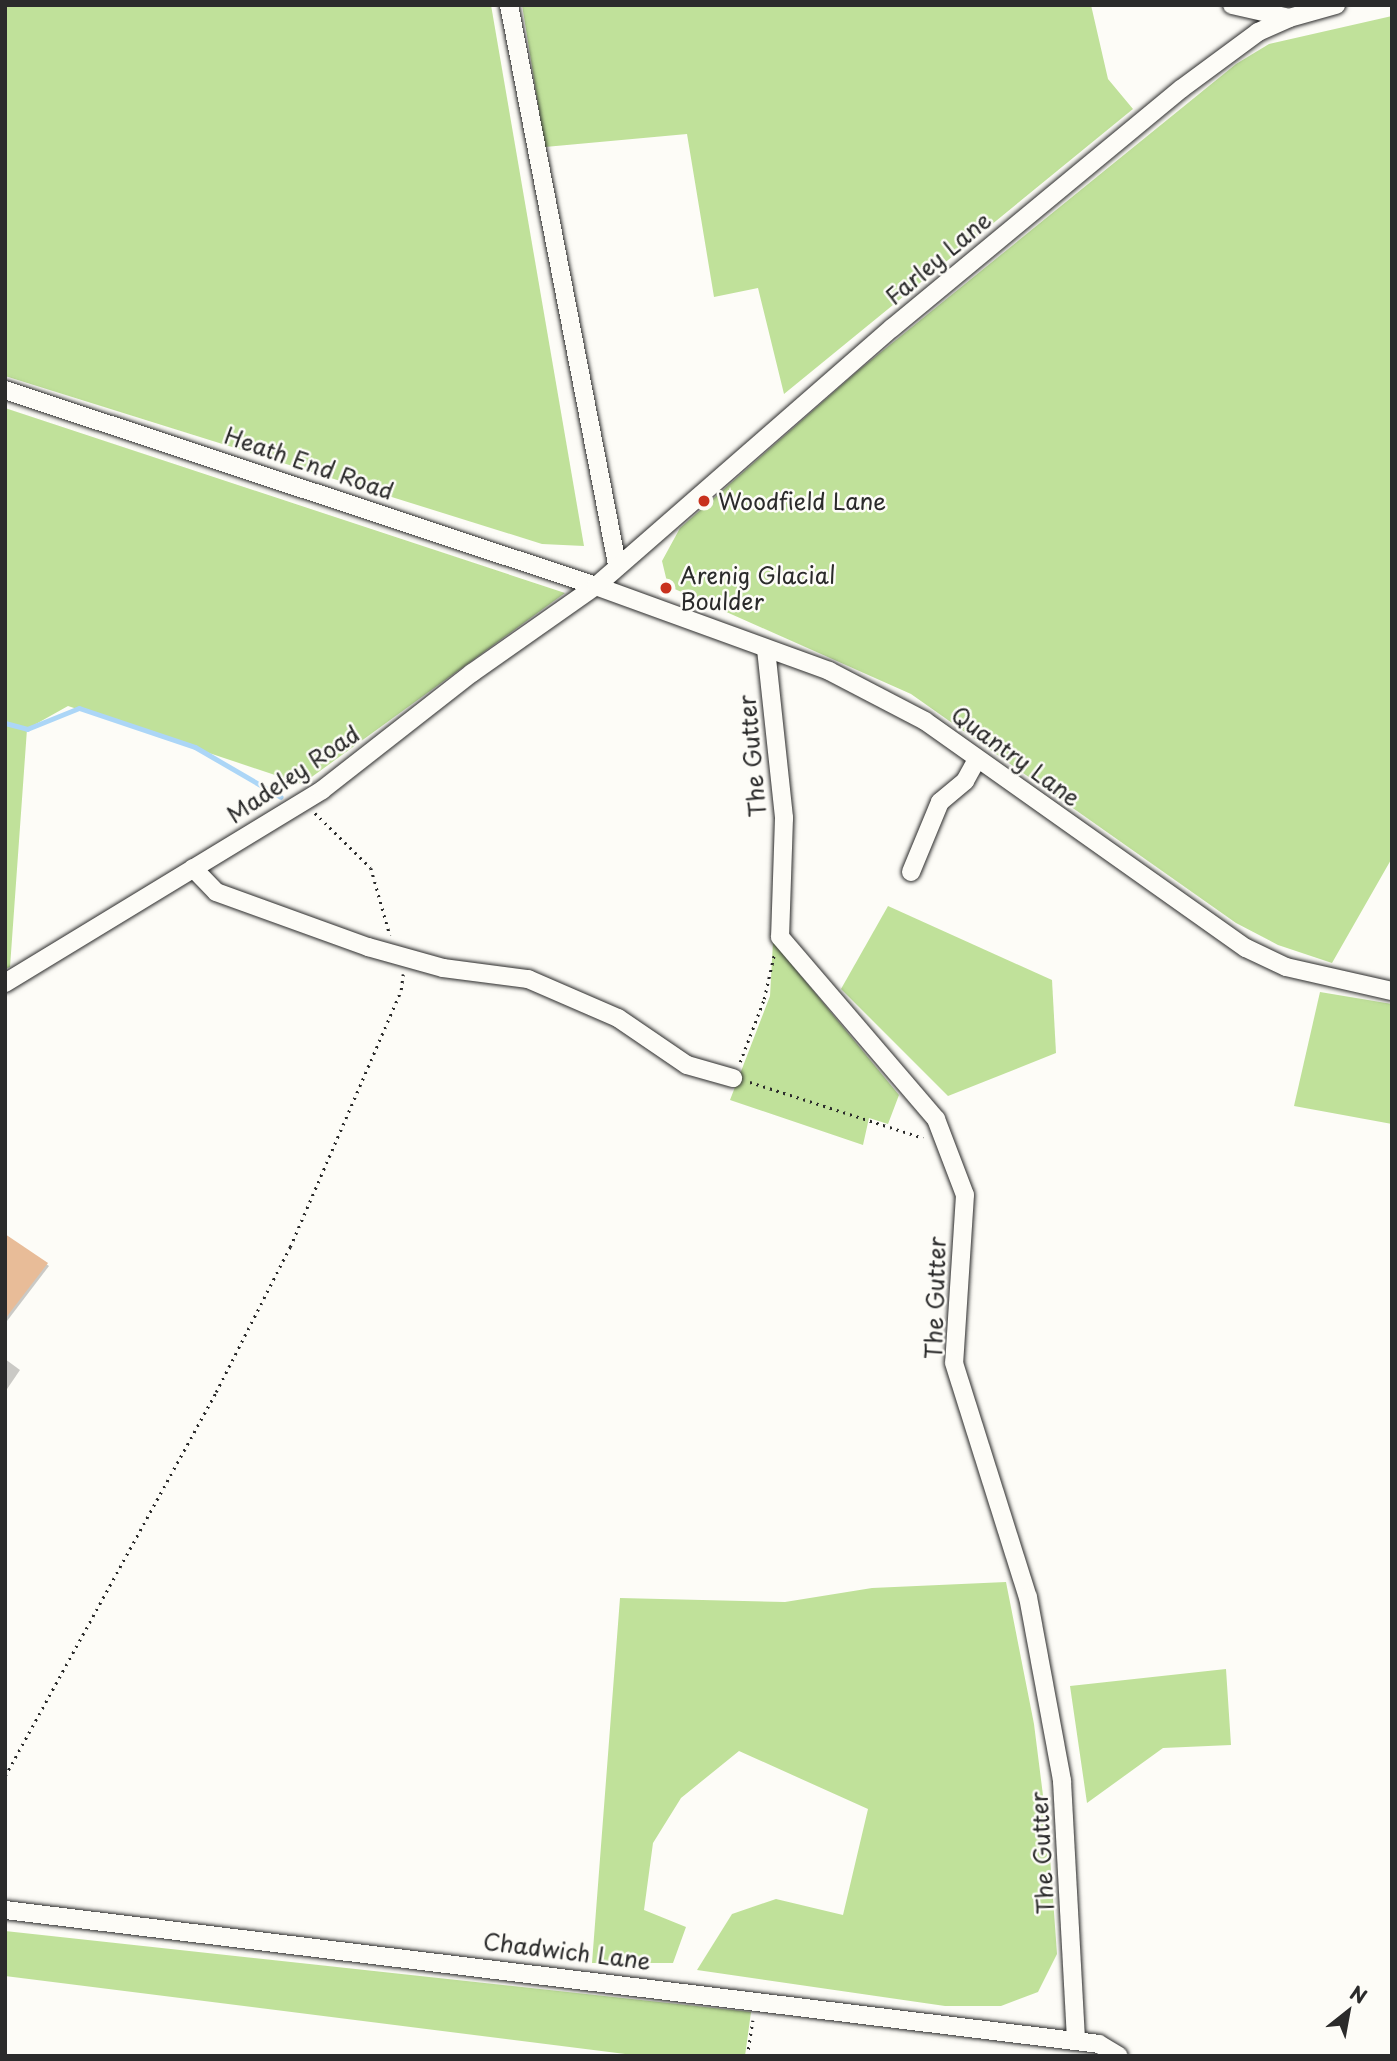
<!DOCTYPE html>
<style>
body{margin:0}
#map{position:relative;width:1397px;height:2061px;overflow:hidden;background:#fdfcf7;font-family:"Playpen Sans",sans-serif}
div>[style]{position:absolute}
.green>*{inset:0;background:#c0e19a}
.shadow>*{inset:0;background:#0003}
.stream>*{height:5px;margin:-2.5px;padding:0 2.5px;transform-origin:2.5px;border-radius:2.5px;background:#acd6f7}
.building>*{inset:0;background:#e8bc98}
.path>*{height:2.5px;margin-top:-1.25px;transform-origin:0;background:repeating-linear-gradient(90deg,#2b2b2b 0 2px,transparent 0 7px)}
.roads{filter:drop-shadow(0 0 2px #2b2b2b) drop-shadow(0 0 2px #2b2b2b)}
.minor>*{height:18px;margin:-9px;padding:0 9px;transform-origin:9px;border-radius:9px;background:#fdfcf7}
.dots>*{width:19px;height:19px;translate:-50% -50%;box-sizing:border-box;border:4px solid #fdfcf7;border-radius:50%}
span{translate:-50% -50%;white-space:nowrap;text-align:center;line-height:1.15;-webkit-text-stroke:5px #fdfcf7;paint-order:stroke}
.street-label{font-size:23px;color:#2b2b2b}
.poi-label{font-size:23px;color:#2b2b2b}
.left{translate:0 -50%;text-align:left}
.frame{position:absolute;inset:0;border:7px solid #2b2b2b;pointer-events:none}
.north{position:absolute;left:1313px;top:1977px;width:70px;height:70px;-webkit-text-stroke:5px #fdfcf7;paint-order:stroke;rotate:31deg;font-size:19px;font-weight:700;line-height:28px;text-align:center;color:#2b2b2b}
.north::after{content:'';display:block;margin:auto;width:24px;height:32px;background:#2b2b2b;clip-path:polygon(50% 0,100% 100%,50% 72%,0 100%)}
</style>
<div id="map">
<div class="green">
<div style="clip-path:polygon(5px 5px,491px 5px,584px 546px,542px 544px,5px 376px)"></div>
<div style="clip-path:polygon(522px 5px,1091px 5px,1108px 79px,1133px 109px,784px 394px,758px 288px,714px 297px,687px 134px,545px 147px)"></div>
<div style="clip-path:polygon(1392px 16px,1392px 858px,1332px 963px,1278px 945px,1236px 923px,911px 694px,668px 586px,662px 561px,680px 528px,859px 370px,1236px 64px,1269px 44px)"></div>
<div style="clip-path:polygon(5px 408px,565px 593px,302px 784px,68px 706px,27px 729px,10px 967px,5px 969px)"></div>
<div style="clip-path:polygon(888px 906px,1052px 980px,1056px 1053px,948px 1096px,841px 989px)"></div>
<div style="clip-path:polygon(773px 942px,899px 1095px,888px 1124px,869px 1118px,863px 1145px,730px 1100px,770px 996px)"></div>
<div style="clip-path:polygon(1320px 992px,1392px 1004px,1392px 1124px,1294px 1106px)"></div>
<div style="clip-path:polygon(1006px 1582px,1034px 1724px,1049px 1843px,1057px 1954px,1038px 1992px,1001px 2006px,945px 2006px,697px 1970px,732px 1914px,776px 1899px,843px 1915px,868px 1809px,739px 1751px,681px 1798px,653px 1843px,644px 1910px,686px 1927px,673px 1963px,592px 1963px,620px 1598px,785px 1602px,872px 1588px)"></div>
<div style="clip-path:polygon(1226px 1669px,1231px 1745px,1163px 1748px,1087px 1803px,1070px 1686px)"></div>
<div style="clip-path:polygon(5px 1931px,751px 2012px,745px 2056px,641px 2056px,5px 1976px)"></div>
</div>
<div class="shadow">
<div style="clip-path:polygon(5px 1235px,49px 1266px,7px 1321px,5px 1320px)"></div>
<div style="clip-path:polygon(5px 1359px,20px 1370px,5px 1392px)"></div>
</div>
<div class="stream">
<div style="left:5px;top:723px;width:23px;rotate:15deg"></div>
<div style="left:27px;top:729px;width:56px;rotate:-22deg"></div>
<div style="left:79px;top:708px;width:122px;rotate:18.6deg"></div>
<div style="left:195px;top:747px;width:99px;rotate:30.2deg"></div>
</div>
<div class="building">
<div style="clip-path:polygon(5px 1234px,48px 1263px,5px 1319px)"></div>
</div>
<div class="path">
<div style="left:315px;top:813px;width:78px;rotate:44.5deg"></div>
<div style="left:371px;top:868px;width:70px;rotate:74.2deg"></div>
<div style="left:740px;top:1062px;width:67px;rotate:-69.1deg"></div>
<div style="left:764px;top:999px;width:45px;rotate:-77.2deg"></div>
<div style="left:750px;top:1082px;width:182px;rotate:17.9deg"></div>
<div style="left:5px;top:1776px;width:438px;rotate:-61.2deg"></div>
<div style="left:216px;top:1392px;width:163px;rotate:-63deg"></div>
<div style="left:290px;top:1247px;width:280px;rotate:-66.6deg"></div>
<div style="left:401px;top:990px;width:16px;rotate:-83deg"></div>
<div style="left:747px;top:2056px;width:36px;rotate:-81deg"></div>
</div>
<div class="roads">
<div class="minor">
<div style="left:509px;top:5px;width:569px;rotate:79.07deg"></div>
<div style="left:1232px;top:5px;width:58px;rotate:12.8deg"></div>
<div style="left:5px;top:390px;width:623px;rotate:18.35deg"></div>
<div style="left:596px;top:586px;width:248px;rotate:20deg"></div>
<div style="left:829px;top:671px;width:108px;rotate:27.5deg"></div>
<div style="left:925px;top:721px;width:393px;rotate:35.3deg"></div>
<div style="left:1246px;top:948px;width:44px;rotate:25.4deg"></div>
<div style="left:1286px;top:967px;width:109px;rotate:12.8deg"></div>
<div style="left:766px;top:649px;width:170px;rotate:83.9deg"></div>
<div style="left:784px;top:818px;width:119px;rotate:91.9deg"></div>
<div style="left:780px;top:937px;width:240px;rotate:49.4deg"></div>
<div style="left:936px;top:1119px;width:81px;rotate:69.1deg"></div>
<div style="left:965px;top:1195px;width:168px;rotate:93.7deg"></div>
<div style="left:954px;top:1363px;width:245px;rotate:72.5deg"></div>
<div style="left:1028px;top:1597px;width:187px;rotate:79.5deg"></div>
<div style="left:1062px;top:1781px;width:260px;rotate:86.9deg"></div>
<div style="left:193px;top:868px;width:33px;rotate:46deg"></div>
<div style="left:216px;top:892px;width:162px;rotate:19.9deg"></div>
<div style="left:368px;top:947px;width:78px;rotate:15.6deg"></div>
<div style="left:443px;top:968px;width:86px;rotate:7.4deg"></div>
<div style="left:528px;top:979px;width:98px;rotate:23.4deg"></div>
<div style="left:618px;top:1018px;width:83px;rotate:34.3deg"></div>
<div style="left:687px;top:1065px;width:48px;rotate:15.8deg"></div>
<div style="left:911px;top:872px;width:76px;rotate:-67.5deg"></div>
<div style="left:940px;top:802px;width:33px;rotate:-40deg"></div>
<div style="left:965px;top:781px;width:25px;rotate:-61deg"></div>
<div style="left:5px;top:983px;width:371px;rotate:-31.3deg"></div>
<div style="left:322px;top:790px;width:190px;rotate:-38deg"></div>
<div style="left:472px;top:673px;width:151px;rotate:-35.1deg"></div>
<div style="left:596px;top:586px;width:393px;rotate:-41.1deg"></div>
<div style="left:892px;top:328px;width:375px;rotate:-39.6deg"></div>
<div style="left:1181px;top:89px;width:96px;rotate:-36.5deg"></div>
<div style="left:1258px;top:32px;width:34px;rotate:-24deg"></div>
<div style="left:1289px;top:18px;width:49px;rotate:-15.5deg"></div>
<div style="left:5px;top:1910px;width:1102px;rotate:6.98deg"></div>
<div style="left:1099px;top:2044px;width:23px;rotate:31deg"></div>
</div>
</div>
<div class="dots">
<div style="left:704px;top:501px;background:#c8321e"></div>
<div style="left:666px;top:588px;background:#c8321e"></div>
</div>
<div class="street-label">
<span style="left:938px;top:258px;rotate:-40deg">Farley Lane</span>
<span style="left:309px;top:463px;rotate:19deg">Heath End Road</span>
<span style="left:752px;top:756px;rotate:-95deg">The Gutter</span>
<span style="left:1016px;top:756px;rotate:36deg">Quantry Lane</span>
<span style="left:293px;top:774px;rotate:-34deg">Madeley Road</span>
<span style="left:935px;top:1298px;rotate:-88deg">The Gutter</span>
<span style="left:1042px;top:1853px;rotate:-93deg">The Gutter</span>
<span style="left:567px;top:1951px;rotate:7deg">Chadwich Lane</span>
</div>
<div class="poi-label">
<span class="left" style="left:718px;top:501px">Woodfield Lane</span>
<span class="left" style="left:680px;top:588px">Arenig Glacial<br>Boulder</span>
</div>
<div class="frame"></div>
<div class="north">N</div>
</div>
